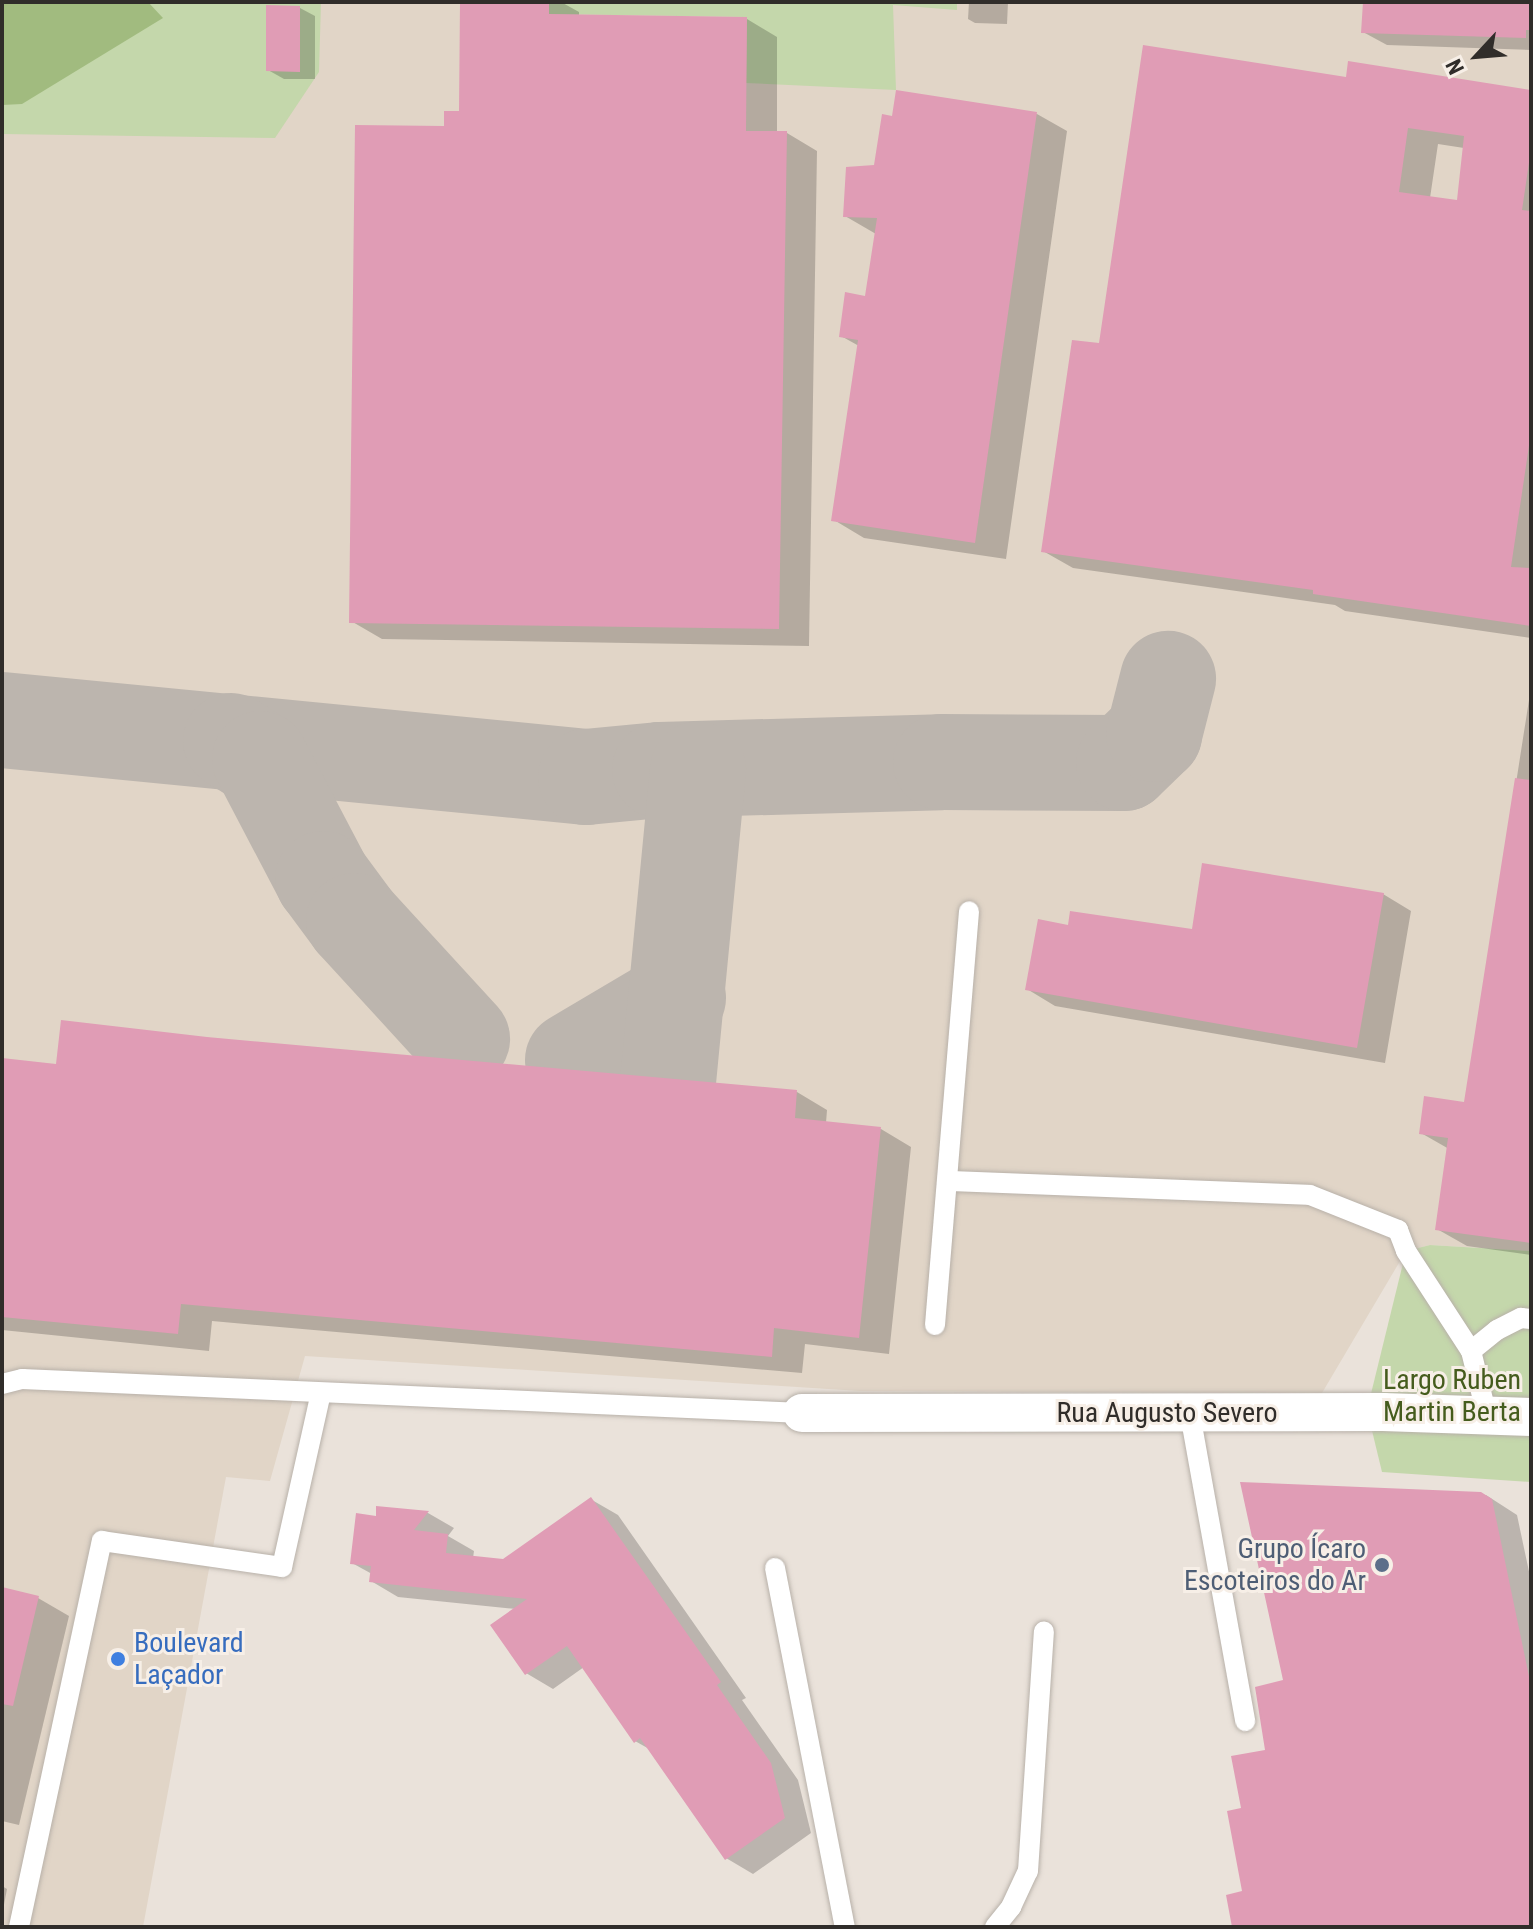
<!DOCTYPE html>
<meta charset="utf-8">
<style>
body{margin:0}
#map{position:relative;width:1533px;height:1929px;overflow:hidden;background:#eae2da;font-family:"Roboto Condensed",sans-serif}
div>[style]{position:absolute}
.built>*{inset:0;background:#e1d5c7}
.green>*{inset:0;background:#c4d7ab}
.forest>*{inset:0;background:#a1bb7f}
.shadow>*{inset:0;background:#0003}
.taxiway>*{height:96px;margin:-48px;padding:0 48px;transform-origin:48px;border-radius:48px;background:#bcb5ae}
.building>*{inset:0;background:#e09cb5}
.roads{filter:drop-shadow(0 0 2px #b8b1a9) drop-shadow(0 0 2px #b8b1a9)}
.lane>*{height:20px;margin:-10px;padding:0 10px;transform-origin:10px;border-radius:10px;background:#fff}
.street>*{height:38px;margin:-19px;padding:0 19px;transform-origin:19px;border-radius:19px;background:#fff}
.dots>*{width:22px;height:22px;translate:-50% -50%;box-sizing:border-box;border:4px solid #f7efe7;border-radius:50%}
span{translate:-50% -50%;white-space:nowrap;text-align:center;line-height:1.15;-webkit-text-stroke:6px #f7efe7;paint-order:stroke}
.park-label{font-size:28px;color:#455c1d}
.street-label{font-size:28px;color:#302d2a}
.service-label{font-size:28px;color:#4e5e75}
.right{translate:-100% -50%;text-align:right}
.shop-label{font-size:28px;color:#366cbe}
.left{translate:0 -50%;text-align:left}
.frame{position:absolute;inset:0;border:4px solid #302d2a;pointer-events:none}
.north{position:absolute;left:1437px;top:16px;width:80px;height:80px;-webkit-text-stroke:6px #f7efe7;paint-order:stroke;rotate:244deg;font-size:22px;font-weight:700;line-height:32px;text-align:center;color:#302d2a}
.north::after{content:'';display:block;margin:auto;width:28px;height:36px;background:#302d2a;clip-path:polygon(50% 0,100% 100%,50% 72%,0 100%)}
</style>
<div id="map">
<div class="built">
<div style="clip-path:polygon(2px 2px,1531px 2px,1531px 1251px,1430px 1245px,1406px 1251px,1322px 1393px,860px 1391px,305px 1356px,270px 1481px,226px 1477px,143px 1927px,2px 1927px)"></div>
</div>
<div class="green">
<div style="clip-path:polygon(2px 2px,321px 2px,319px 72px,275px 138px,2px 134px)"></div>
<div style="clip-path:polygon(549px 2px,957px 2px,957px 10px,893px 5px,896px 90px,746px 83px,747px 17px,549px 14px)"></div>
<div style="clip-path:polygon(1430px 1245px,1531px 1251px,1531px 1482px,1382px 1472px,1367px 1410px,1406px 1251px)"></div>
</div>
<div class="forest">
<div style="clip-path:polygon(2px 2px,148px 2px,163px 18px,22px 104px,2px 105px)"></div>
</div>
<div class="shadow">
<div style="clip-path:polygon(462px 2px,561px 2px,579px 12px,579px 16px,747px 19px,777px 37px,777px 133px,787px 133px,817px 151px,809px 646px,382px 639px,351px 621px,446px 128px,461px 113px)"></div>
<div style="clip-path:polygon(969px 2px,1008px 2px,1007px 24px,975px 23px,968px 19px)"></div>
<div style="clip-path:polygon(1365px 2px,1531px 2px,1531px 50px,1387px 45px,1363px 32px)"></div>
<div style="clip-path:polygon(300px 8px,315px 16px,315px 79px,284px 79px,268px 70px)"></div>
<div style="clip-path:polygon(evenodd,1348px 79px,1531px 92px,1531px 638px,1345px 611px,1335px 605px,1073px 568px,1043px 551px,1101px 346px,1348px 79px,1438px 144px,1464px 148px,1459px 202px,1430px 198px,1438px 144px)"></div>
<div style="clip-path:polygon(897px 93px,1037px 114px,1067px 131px,1006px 559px,864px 538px,834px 520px,859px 346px,841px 336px,867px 298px,876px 234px,845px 216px,876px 167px,894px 118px)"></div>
<div style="clip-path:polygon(1531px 687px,1531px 1255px,1467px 1246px,1437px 1229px,1449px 1149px,1421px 1133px,1466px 1104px)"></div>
<div style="clip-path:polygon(1383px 894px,1411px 911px,1385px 1063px,1055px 1006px,1027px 989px,1069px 927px,1193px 931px)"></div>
<div style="clip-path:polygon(207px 1039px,797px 1092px,827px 1110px,826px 1123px,881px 1129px,911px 1147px,889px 1354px,805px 1344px,802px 1373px,212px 1321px,209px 1351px,2px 1330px,2px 1060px,58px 1066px)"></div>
<div style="clip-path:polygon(1243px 1484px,1486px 1495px,1517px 1515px,1531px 1581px,1531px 1927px,1234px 1927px,1244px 1893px,1243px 1810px,1267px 1751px,1285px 1681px)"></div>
<div style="clip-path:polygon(592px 1500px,618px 1515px,746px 1698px,742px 1700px,798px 1780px,811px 1833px,753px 1874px,726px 1858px,651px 1750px,635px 1741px,584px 1667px,553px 1689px,526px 1673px,516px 1609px,398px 1597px,371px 1581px,372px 1574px,352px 1563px,377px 1518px,378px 1508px,428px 1513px,454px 1528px,448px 1536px,474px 1551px,473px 1558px,504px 1561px)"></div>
<div style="clip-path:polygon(2px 1589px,38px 1598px,69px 1616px,19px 1825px,2px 1821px)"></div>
<div style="clip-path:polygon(2px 1886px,7px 1889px,2px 1915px)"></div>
</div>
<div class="taxiway">
<div style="left:2px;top:720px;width:587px;rotate:5.57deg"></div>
<div style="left:586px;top:777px;width:74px;rotate:-5.4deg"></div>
<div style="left:660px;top:770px;width:281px;rotate:-1.6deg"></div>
<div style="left:941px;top:762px;width:183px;rotate:0.3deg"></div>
<div style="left:1124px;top:763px;width:42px;rotate:-44deg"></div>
<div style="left:1154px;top:734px;width:57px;rotate:-75.7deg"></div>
<div style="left:231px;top:741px;width:34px;rotate:32deg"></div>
<div style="left:260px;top:759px;width:136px;rotate:62.3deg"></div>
<div style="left:323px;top:879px;width:52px;rotate:53.6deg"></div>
<div style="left:354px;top:921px;width:160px;rotate:47.5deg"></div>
<div style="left:573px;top:1060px;width:122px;rotate:-30.6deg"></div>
<div style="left:667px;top:1092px;width:324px;rotate:-84.5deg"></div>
</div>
<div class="building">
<div style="clip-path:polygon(460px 2px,549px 2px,549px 14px,747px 17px,746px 131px,787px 131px,779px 629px,349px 623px,355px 125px,444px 126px,444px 111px,459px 111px)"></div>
<div style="clip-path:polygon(1363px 2px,1531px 2px,1531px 30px,1526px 30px,1526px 38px,1361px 33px)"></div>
<div style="clip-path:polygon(266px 5px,300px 6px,300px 72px,266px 71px)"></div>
<div style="clip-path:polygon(evenodd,1143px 45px,1346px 77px,1348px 61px,1531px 90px,1531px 149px,1522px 210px,1531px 211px,1531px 432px,1511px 567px,1531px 568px,1531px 626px,1313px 594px,1313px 590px,1041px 552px,1072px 340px,1099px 343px,1143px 45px,1408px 128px,1464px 136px,1457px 200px,1399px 192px,1408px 128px)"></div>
<div style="clip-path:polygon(896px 90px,1037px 112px,975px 543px,831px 521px,858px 340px,839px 337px,845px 292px,865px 296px,877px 218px,843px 217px,846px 167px,874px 165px,882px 114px,892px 116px)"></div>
<div style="clip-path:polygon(1515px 778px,1531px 780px,1531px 1243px,1435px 1230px,1448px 1138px,1419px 1134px,1424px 1096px,1464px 1102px)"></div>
<div style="clip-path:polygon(1202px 863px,1384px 893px,1357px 1048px,1025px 990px,1038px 919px,1068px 925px,1070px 911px,1192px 929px)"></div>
<div style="clip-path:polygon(61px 1020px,207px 1037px,797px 1090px,795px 1118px,881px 1127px,859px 1338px,774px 1328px,772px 1357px,181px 1304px,178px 1334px,2px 1317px,2px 1058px,56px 1064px)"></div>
<div style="clip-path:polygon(1240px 1482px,1481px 1492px,1492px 1499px,1531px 1686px,1531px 1927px,1232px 1927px,1226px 1895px,1242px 1891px,1227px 1811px,1241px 1808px,1231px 1756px,1265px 1750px,1255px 1687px,1283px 1680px)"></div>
<div style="clip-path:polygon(591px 1497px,721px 1682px,717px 1685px,771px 1763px,785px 1818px,725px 1860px,640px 1738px,634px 1743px,567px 1646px,525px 1675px,490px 1625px,527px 1599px,369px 1582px,371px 1566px,350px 1564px,356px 1513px,376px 1516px,376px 1506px,429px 1511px,414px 1530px,448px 1534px,446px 1553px,503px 1559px)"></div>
<div style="clip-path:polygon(2px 1587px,39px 1596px,13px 1706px,2px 1704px)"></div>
</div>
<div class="roads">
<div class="lane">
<div style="left:948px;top:1181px;width:362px;rotate:2.2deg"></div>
<div style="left:1310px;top:1195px;width:95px;rotate:21.7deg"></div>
<div style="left:1398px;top:1230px;width:22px;rotate:69deg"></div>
<div style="left:1406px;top:1251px;width:119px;rotate:57deg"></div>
<div style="left:935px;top:1325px;width:415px;rotate:-85.3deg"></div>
<div style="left:2px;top:1384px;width:21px;rotate:-14deg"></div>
<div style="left:22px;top:1379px;width:781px;rotate:2.5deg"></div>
<div style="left:1190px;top:1414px;width:312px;rotate:79.8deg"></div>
<div style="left:1487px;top:1416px;width:67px;rotate:-103.8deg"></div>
<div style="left:1471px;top:1351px;width:33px;rotate:-39deg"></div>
<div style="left:1497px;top:1330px;width:27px;rotate:-27deg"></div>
<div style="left:1521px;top:1318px;width:10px;rotate:6deg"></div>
<div style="left:775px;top:1568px;width:366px;rotate:79deg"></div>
<div style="left:19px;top:1927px;width:395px;rotate:-77.9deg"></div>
<div style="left:102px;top:1541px;width:182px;rotate:8.2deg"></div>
<div style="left:282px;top:1567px;width:178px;rotate:-77.4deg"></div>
<div style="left:995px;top:1927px;width:26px;rotate:-51deg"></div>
<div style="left:1011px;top:1907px;width:40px;rotate:-65deg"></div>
<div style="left:1028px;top:1871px;width:240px;rotate:-86.2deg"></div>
</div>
<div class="street">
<div style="left:802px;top:1413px;width:581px;rotate:-0.1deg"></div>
<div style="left:1383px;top:1412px;width:148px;rotate:1.9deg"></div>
</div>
</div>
<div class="dots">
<div style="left:1382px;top:1565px;background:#5c6f8a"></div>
<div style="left:118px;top:1659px;background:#3f7fe0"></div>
</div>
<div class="park-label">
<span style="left:1452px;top:1396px">Largo Ruben<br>Martin Berta</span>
</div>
<div class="street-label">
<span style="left:1167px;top:1413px">Rua Augusto Severo</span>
</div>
<div class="service-label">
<span class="right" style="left:1366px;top:1565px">Grupo Ícaro<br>Escoteiros do Ar</span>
</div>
<div class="shop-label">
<span class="left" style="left:134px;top:1659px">Boulevard<br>Laçador</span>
</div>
<div class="frame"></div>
<div class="north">N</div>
</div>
